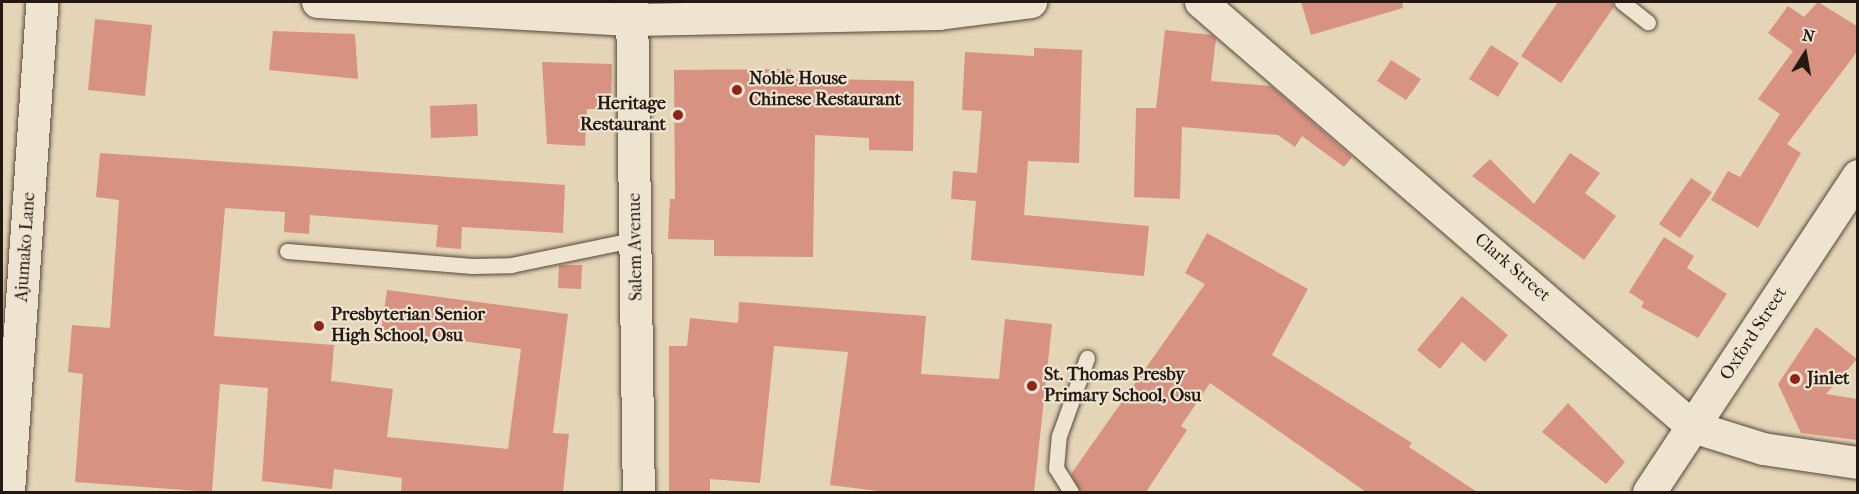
<!DOCTYPE html>
<style>
body{margin:0}
#map{position:relative;width:1859px;height:494px;overflow:hidden;background:#e5d5b7;font-family:"IM FELL French Canon",serif}
div>[style]{position:absolute}
.building>*{inset:0;background:#d89281}
.roads{filter:drop-shadow(0 0 2px #54473b) drop-shadow(0 0 2px #54473b)}
.service>*{height:15px;margin:-7.5px;padding:0 7.5px;transform-origin:7.5px;border-radius:7.5px;background:#eee4d0}
.minor>*{height:32px;margin:-16px;padding:0 16px;transform-origin:16px;border-radius:16px;background:#eee4d0}
.secondary>*{height:33px;margin:-16.5px;padding:0 16.5px;transform-origin:16.5px;border-radius:16.5px;background:#eee4d0}
.dots>*{width:16px;height:16px;translate:-50% -50%;box-sizing:border-box;border:3px solid #eee4d0;border-radius:50%}
span{translate:-50% -50%;white-space:nowrap;text-align:center;line-height:1.15;-webkit-text-stroke:4.5px #eee4d0;paint-order:stroke}
.poi-label{font-size:18px;color:#241812;font-weight:700}
.left{translate:0 -50%;text-align:left}
.right{translate:-100% -50%;text-align:right}
.street-label{font-size:18px;color:#241812}
.frame{position:absolute;inset:0;border:3px solid #241812;pointer-events:none}
.north{position:absolute;left:1775px;top:24px;width:60px;height:60px;-webkit-text-stroke:4px #eee4d0;paint-order:stroke;rotate:11deg;font-size:16px;font-weight:700;line-height:24px;text-align:center;color:#241812}
.north::after{content:'';display:block;margin:auto;width:21px;height:27px;background:#241812;clip-path:polygon(50% 0,100% 100%,50% 72%,0 100%)}
</style>
<div id="map">
<div class="building">
<div style="clip-path:polygon(1301px 2px,1402px 2px,1403px 8px,1311px 35px)"></div>
<div style="clip-path:polygon(1558px 2px,1612px 2px,1614px 7px,1561px 83px,1521px 56px)"></div>
<div style="clip-path:polygon(1818px 2px,1857px 26px,1857px 52px,1787px 144px,1801px 153px,1758px 228px,1711px 200px,1728px 171px,1740px 177px,1780px 114px,1758px 99px,1793px 51px,1768px 33px,1788px 6px,1804px 17px)"></div>
<div style="clip-path:polygon(95px 19px,152px 25px,145px 96px,88px 90px)"></div>
<div style="clip-path:polygon(1165px 30px,1212px 35px,1216px 39px,1211px 81px,1271px 86px,1352px 157px,1344px 167px,1302px 136px,1295px 147px,1278px 135px,1182px 127px,1180px 199px,1134px 197px,1136px 108px,1156px 108px)"></div>
<div style="clip-path:polygon(273px 31px,355px 34px,358px 79px,269px 70px)"></div>
<div style="clip-path:polygon(1491px 45px,1519px 63px,1498px 97px,1469px 79px)"></div>
<div style="clip-path:polygon(1034px 48px,1082px 50px,1079px 163px,1028px 161px,1024px 215px,1149px 226px,1144px 276px,971px 260px,976px 201px,951px 199px,953px 171px,977px 173px,982px 111px,962px 110px,965px 52px,1034px 56px)"></div>
<div style="clip-path:polygon(1391px 60px,1421px 79px,1406px 100px,1377px 81px)"></div>
<div style="clip-path:polygon(542px 62px,612px 64px,611px 109px,587px 109px,585px 146px,547px 144px)"></div>
<div style="clip-path:polygon(791px 69px,791px 78px,914px 81px,913px 151px,869px 150px,869px 138px,815px 135px,813px 257px,714px 256px,714px 240px,668px 239px,670px 199px,675px 199px,674px 70px)"></div>
<div style="clip-path:polygon(477px 104px,478px 136px,431px 138px,430px 106px)"></div>
<div style="clip-path:polygon(100px 153px,565px 185px,563px 233px,462px 227px,461px 249px,436px 247px,438px 225px,310px 215px,309px 234px,284px 232px,285px 212px,225px 208px,214px 336px,334px 345px,331px 381px,393px 389px,387px 437px,508px 449px,521px 349px,381px 330px,387px 290px,568px 314px,553px 433px,569px 434px,563px 492px,401px 492px,402px 478px,334px 469px,332px 489px,262px 481px,268px 388px,220px 384px,212px 492px,75px 482px,83px 374px,68px 372px,72px 325px,110px 328px,119px 200px,96px 197px)"></div>
<div style="clip-path:polygon(1570px 153px,1600px 173px,1585px 193px,1616px 216px,1584px 260px,1472px 176px,1490px 159px,1534px 204px)"></div>
<div style="clip-path:polygon(1691px 178px,1712px 192px,1680px 238px,1659px 224px)"></div>
<div style="clip-path:polygon(1207px 233px,1308px 289px,1272px 355px,1412px 443px,1409px 447px,1477px 492px,1366px 492px,1210px 383px,1181px 426px,1187px 430px,1146px 492px,1081px 492px,1071px 474px,1205px 284px,1185px 273px)"></div>
<div style="clip-path:polygon(1664px 237px,1694px 256px,1687px 268px,1727px 294px,1698px 338px,1641px 307px,1644px 302px,1629px 292px)"></div>
<div style="clip-path:polygon(559px 265px,582px 265px,581px 289px,558px 288px)"></div>
<div style="clip-path:polygon(1462px 296px,1508px 335px,1485px 362px,1462px 342px,1440px 369px,1417px 350px)"></div>
<div style="clip-path:polygon(739px 302px,926px 316px,921px 374px,999px 379px,1005px 319px,1052px 324px,1034px 492px,886px 492px,830px 485px,848px 352px,774px 346px,760px 483px,710px 479px,710px 492px,669px 492px,669px 346px,687px 346px,690px 318px,738px 323px)"></div>
<div style="clip-path:polygon(1816px 327px,1857px 359px,1826px 394px,1857px 399px,1857px 440px,1801px 433px,1778px 384px)"></div>
<div style="clip-path:polygon(1568px 403px,1625px 462px,1606px 484px,1542px 432px)"></div>
</div>
<div class="roads">
<div class="service">
<div style="left:1622px;top:2px;width:33px;rotate:38deg"></div>
<div style="left:287px;top:251px;width:186px;rotate:4.6deg"></div>
<div style="left:472px;top:266px;width:39px;rotate:-1deg"></div>
<div style="left:511px;top:265px;width:128px;rotate:-11.7deg"></div>
<div style="left:1071px;top:492px;width:28px;rotate:-122deg"></div>
<div style="left:1056px;top:468px;width:32px;rotate:-85deg"></div>
<div style="left:1059px;top:436px;width:83px;rotate:-70.3deg"></div>
</div>
<div class="minor">
<div style="left:318px;top:2px;width:316px;rotate:3.3deg"></div>
<div style="left:633px;top:20px;width:306px;rotate:-1.1deg"></div>
<div style="left:939px;top:14px;width:93px;rotate:-7.4deg"></div>
<div style="left:632px;top:2px;width:490px;rotate:89.2deg"></div>
<div style="left:1201px;top:2px;width:650px;rotate:40.82deg"></div>
<div style="left:1693px;top:427px;width:73px;rotate:17.4deg"></div>
<div style="left:1763px;top:449px;width:96px;rotate:8.4deg"></div>
<div style="left:9px;top:492px;width:491px;rotate:-86.1deg"></div>
</div>
<div class="secondary">
<div style="left:1649px;top:492px;width:379px;rotate:-56.5deg"></div>
</div>
</div>
<div class="dots">
<div style="left:737px;top:90px;background:#8f2418"></div>
<div style="left:678px;top:115px;background:#8f2418"></div>
<div style="left:319px;top:326px;background:#8f2418"></div>
<div style="left:1795px;top:379px;background:#8f2418"></div>
<div style="left:1032px;top:386px;background:#8f2418"></div>
</div>
<div class="poi-label">
<span class="left" style="left:749px;top:90px">Noble House<br>Chinese Restaurant</span>
<span class="right" style="left:666px;top:115px">Heritage<br>Restaurant</span>
<span class="left" style="left:331px;top:326px">Presbyterian Senior<br>High School, Osu</span>
<span class="left" style="left:1044px;top:386px">St. Thomas Presby<br>Primary School, Osu</span>
<span class="left" style="left:1807px;top:379px">Jinlet</span>
</div>
<div class="street-label">
<span style="left:26px;top:247px;rotate:-86deg">Ajumako Lane</span>
<span style="left:636px;top:247px;rotate:-91deg">Salem Avenue</span>
<span style="left:1512px;top:268px;rotate:41deg">Clark Street</span>
<span style="left:1754px;top:334px;rotate:-57deg">Oxford Street</span>
</div>
<div class="frame"></div>
<div class="north">N</div>
</div>
